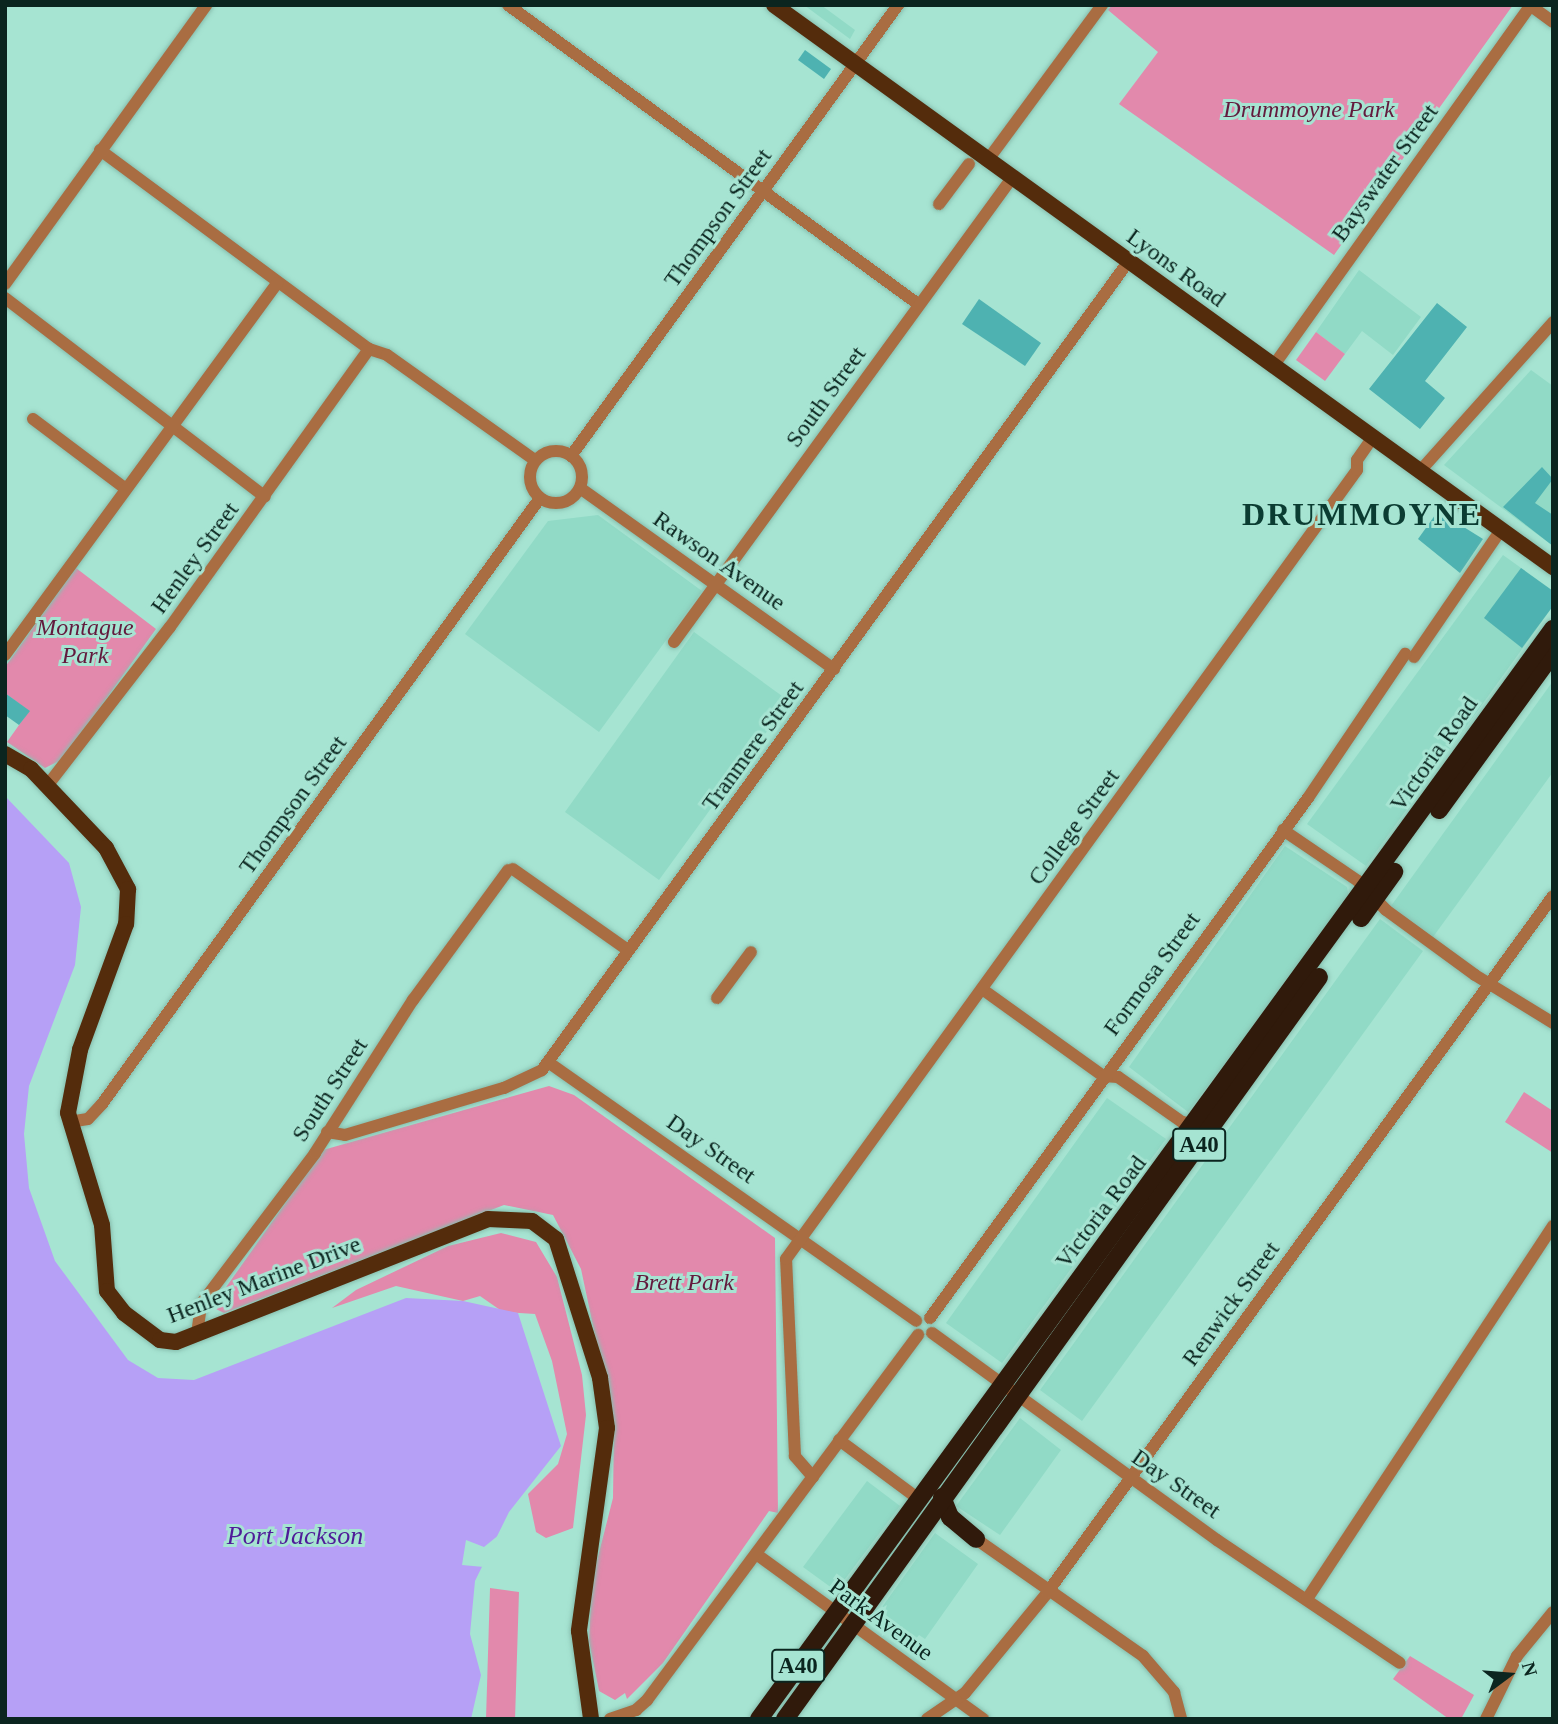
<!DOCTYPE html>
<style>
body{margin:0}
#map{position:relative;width:1558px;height:1724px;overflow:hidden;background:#a6e4d2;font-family:"Times New Roman",serif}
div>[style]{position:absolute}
.built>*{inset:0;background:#91dac6}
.green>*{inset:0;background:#e289ac}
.water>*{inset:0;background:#b6a0f6}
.pier>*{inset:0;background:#a6e4d2}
.building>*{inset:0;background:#4eb2b1}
.roads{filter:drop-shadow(0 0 2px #87beae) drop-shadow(0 0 2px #87beae)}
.minor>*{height:12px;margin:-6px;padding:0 6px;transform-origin:6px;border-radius:6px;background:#a96d42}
.minor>.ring{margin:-6px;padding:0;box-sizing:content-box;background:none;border:12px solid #a96d42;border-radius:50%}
.major>*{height:16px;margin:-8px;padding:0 8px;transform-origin:8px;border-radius:8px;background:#542c0c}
.highway>*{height:18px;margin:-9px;padding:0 9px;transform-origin:9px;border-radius:9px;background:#301a0b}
span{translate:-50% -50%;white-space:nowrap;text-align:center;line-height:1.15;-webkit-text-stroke:6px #a6e4d2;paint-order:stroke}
.shield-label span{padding:2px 5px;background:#a6e4d2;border:2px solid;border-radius:5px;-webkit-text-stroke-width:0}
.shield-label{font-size:23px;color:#0b251f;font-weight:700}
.park-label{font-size:24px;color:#631a3d;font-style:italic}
.street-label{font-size:24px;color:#0b251f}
.water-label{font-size:26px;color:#4f1b99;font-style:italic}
.district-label{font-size:32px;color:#0b3c32;font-weight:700;letter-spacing:2px}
.frame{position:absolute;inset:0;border:7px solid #0b251f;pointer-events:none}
.north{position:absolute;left:1474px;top:1640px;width:70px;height:70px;-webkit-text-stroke:5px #a6e4d2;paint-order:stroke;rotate:74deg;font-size:19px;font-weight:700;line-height:28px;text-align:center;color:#0b251f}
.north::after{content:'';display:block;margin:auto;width:24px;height:32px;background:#0b251f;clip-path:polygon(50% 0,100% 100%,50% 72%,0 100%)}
</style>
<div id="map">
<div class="built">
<div style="clip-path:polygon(804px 5px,821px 5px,855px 30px,850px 39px)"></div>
<div style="clip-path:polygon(1359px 270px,1421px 317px,1393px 355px,1362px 331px,1345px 354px,1316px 332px)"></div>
<div style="clip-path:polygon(1531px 370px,1553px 386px,1553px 546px,1444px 465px)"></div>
<div style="clip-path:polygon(598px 515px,702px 591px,599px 732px,465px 634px,548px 521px)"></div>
<div style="clip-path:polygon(1503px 555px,1553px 591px,1553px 606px,1366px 866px,1307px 824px)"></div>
<div style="clip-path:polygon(694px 632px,789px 701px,659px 880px,565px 812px)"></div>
<div style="clip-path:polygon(1553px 681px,1553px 772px,1433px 937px,1391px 906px)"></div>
<div style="clip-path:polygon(1285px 846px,1347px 887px,1349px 899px,1188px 1112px,1129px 1067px)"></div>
<div style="clip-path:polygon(1380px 919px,1423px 951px,1082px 1421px,1040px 1390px)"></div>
<div style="clip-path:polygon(1107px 1098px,1166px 1139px,1002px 1363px,946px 1323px)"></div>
<div style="clip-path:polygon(1020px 1418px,1061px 1450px,1000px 1535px,956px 1506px)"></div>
<div style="clip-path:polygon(867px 1481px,900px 1506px,836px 1591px,803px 1567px)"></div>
<div style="clip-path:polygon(935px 1533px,978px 1564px,925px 1639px,919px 1635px,911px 1645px,875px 1617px)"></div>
</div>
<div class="green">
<div style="clip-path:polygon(1112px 5px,1513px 5px,1334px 255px,1119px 104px,1158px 52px,1108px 10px)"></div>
<div style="clip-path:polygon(1316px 332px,1345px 354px,1325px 381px,1296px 360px)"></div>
<div style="clip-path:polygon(76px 568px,156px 629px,63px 759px,45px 768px,7px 742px,29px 711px,5px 693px,5px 667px)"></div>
<div style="clip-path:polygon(549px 1086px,574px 1095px,775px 1238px,778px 1513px,769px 1511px,663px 1663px,627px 1699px,625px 1693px,615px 1700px,599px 1691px,589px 1641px,592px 1580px,613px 1498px,614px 1425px,581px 1269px,553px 1215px,504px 1205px,224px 1313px,212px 1307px,323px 1150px)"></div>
<div style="clip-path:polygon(1524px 1092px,1553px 1111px,1553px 1153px,1505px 1122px)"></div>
<div style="clip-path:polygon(501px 1233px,536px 1242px,557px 1277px,582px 1375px,586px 1415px,573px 1528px,546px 1538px,536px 1532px,528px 1494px,558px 1464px,567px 1434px,552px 1361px,535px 1314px,503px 1312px,480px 1296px,463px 1301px,396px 1286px,332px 1308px,356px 1290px,448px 1246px)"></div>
<div style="clip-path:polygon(490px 1588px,519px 1592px,515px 1719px,486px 1719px)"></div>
<div style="clip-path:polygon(1410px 1656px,1474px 1695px,1461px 1719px,1449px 1719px,1393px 1679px)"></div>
</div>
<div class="water">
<div style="clip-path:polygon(5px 796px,69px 863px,81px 907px,75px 965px,29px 1086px,24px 1134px,29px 1188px,55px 1261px,128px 1360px,158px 1378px,194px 1380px,406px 1298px,463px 1301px,518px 1313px,561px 1446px,509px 1512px,475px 1581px,470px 1634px,481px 1675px,471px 1719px,5px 1719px)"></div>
</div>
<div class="pier">
<div style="clip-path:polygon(500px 1534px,484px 1567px,462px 1565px,466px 1540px,484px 1547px)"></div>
</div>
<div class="building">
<div style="clip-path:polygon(805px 50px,831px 69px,824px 79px,798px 60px)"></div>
<div style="clip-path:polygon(979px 299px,1041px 343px,1025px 366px,962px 324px)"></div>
<div style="clip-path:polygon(1437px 303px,1467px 327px,1425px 381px,1445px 398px,1420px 429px,1369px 389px)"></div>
<div style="clip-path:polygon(1542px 467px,1553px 479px,1535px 503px,1553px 515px,1553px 546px,1503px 507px)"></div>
<div style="clip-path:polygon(1438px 511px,1483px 539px,1460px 573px,1418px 539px)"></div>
<div style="clip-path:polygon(1521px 568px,1553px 591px,1553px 606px,1522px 648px,1484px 618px)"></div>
<div style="clip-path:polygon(5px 693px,30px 711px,19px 725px,5px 715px)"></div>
</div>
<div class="roads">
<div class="minor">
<div style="left:508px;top:5px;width:507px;rotate:36.1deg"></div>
<div style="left:1531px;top:6px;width:27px;rotate:36deg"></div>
<div style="left:100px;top:150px;width:335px;rotate:36.5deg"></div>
<div style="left:369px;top:349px;width:19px;rotate:18deg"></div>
<div style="left:387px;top:355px;width:181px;rotate:35.4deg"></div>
<div style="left:987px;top:161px;width:194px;rotate:-53.6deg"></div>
<div style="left:939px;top:204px;width:50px;rotate:-53.1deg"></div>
<div style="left:5px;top:284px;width:344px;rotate:-54.2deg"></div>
<div style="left:5px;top:298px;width:327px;rotate:37.4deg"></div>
<div style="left:1274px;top:365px;width:442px;rotate:-54.5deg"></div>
<div style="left:33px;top:419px;width:116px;rotate:37deg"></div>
<div class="ring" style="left:530px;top:451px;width:40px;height:40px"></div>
<div style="left:571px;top:456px;width:557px;rotate:-54.06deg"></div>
<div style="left:1420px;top:471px;width:200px;rotate:-48.2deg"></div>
<div style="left:580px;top:488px;width:312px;rotate:35.5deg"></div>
<div style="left:674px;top:642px;width:574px;rotate:-53.93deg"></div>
<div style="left:5px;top:655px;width:461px;rotate:-53.8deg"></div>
<div style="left:1414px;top:657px;width:154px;rotate:-55.6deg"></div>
<div style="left:47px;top:786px;width:201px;rotate:-52.3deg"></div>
<div style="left:170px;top:627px;width:342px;rotate:-54.4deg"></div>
<div style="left:1283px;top:830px;width:91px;rotate:34.2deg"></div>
<div style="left:1358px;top:881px;width:40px;rotate:46deg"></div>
<div style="left:1386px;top:910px;width:110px;rotate:36.1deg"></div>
<div style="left:1475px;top:975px;width:92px;rotate:31.6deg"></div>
<div style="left:513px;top:869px;width:141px;rotate:35.2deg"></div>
<div style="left:982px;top:989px;width:149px;rotate:35.7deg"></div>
<div style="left:1103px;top:1076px;width:15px;rotate:4deg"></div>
<div style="left:1118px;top:1077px;width:78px;rotate:35.1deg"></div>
<div style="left:1182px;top:1122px;width:15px;rotate:11deg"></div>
<div style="left:717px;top:998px;width:57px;rotate:-53.5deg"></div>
<div style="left:548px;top:1062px;width:450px;rotate:35.1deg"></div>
<div style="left:69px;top:1122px;width:19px;rotate:-9deg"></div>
<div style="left:88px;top:1119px;width:21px;rotate:-47deg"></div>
<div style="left:102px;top:1104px;width:748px;rotate:-54.14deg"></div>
<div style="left:327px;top:1132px;width:18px;rotate:9deg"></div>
<div style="left:345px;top:1135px;width:166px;rotate:-16.5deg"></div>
<div style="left:504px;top:1088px;width:42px;rotate:-25.3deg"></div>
<div style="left:542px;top:1070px;width:998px;rotate:-54.05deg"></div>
<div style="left:930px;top:1318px;width:643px;rotate:-53.99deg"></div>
<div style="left:1308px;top:798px;width:174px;rotate:-56deg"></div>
<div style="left:932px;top:1333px;width:352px;rotate:36deg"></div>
<div style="left:1217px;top:1540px;width:220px;rotate:33.9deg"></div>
<div style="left:197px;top:1334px;width:30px;rotate:-82deg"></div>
<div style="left:201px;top:1304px;width:189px;rotate:-52.9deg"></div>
<div style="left:315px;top:1153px;width:182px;rotate:-57.4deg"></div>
<div style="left:413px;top:1000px;width:161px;rotate:-53.8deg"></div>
<div style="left:839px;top:1440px;width:101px;rotate:36.5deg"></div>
<div style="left:813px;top:1477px;width:28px;rotate:-131deg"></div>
<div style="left:795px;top:1456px;width:197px;rotate:-92.6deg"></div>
<div style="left:786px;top:1259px;width:974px;rotate:-54.11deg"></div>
<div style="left:1357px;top:470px;width:10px;rotate:-90deg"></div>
<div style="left:1357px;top:460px;width:28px;rotate:-55deg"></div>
<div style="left:976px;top:1539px;width:204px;rotate:35deg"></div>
<div style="left:1143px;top:1656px;width:48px;rotate:49.3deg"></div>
<div style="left:1174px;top:1692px;width:28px;rotate:75deg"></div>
<div style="left:756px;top:1554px;width:281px;rotate:36deg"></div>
<div style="left:1307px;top:1599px;width:447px;rotate:-56.6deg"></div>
<div style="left:610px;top:1719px;width:28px;rotate:-19deg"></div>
<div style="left:636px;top:1710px;width:15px;rotate:-42deg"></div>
<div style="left:647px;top:1700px;width:455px;rotate:-53.4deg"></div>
<div style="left:927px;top:1719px;width:46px;rotate:-34.4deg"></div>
<div style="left:965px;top:1693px;width:129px;rotate:-50.6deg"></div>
<div style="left:1047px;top:1593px;width:861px;rotate:-54.02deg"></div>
<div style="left:1486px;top:1719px;width:70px;rotate:-63.8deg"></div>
<div style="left:1517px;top:1656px;width:57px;rotate:-50.7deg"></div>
</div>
<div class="major">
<div style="left:774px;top:5px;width:961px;rotate:35.81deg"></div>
<div style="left:5px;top:754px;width:30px;rotate:30deg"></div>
<div style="left:31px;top:769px;width:109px;rotate:46.5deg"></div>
<div style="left:106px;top:848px;width:47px;rotate:61.8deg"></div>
<div style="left:128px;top:889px;width:35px;rotate:93deg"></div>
<div style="left:126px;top:924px;width:134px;rotate:110.1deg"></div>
<div style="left:80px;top:1050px;width:64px;rotate:100.8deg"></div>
<div style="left:68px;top:1113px;width:117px;rotate:73.1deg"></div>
<div style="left:102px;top:1225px;width:66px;rotate:85.7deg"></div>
<div style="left:107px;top:1291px;width:28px;rotate:52deg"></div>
<div style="left:124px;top:1313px;width:45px;rotate:36.9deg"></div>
<div style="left:160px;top:1340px;width:16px;rotate:7deg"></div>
<div style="left:176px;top:1342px;width:335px;rotate:-21.5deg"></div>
<div style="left:488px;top:1219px;width:44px;rotate:2.6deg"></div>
<div style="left:532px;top:1221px;width:30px;rotate:37deg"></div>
<div style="left:556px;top:1239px;width:146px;rotate:72.4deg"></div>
<div style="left:600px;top:1378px;width:50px;rotate:82deg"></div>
<div style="left:607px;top:1428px;width:205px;rotate:97.9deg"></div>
<div style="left:579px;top:1631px;width:89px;rotate:82.2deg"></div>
</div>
<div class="highway">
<div style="left:1439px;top:810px;width:194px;rotate:-54deg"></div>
<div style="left:1361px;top:918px;width:57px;rotate:-54.3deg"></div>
<div style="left:942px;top:1497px;width:22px;rotate:68deg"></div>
<div style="left:950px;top:1517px;width:34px;rotate:40deg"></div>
<div style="left:759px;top:1719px;width:1349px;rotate:-53.93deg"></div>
<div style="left:785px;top:1719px;width:914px;rotate:-54.26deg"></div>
</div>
</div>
<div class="shield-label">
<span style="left:1199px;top:1145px">A40</span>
<span style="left:798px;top:1666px">A40</span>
</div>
<div class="park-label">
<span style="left:1309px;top:110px">Drummoyne Park</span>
<span style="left:85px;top:642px">Montague<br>Park</span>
<span style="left:684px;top:1283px">Brett Park</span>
</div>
<div class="street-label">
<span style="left:1385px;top:173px;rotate:-54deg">Bayswater Street</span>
<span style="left:718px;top:218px;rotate:-54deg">Thompson Street</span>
<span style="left:1176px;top:268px;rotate:36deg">Lyons Road</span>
<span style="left:826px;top:397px;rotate:-54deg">South Street</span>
<span style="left:195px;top:558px;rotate:-54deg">Henley Street</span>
<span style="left:719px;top:561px;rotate:35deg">Rawson Avenue</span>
<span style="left:753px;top:746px;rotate:-54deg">Tranmere Street</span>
<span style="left:1434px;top:754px;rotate:-55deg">Victoria Road</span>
<span style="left:293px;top:805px;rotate:-54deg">Thompson Street</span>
<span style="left:1074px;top:827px;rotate:-54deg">College Street</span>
<span style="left:1152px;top:974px;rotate:-54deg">Formosa Street</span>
<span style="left:330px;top:1090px;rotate:-57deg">South Street</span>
<span style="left:711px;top:1149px;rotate:35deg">Day Street</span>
<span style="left:1101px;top:1212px;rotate:-53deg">Victoria Road</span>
<span style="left:264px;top:1280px;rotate:-21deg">Henley Marine Drive</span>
<span style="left:1231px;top:1304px;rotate:-54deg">Renwick Street</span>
<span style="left:1176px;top:1484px;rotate:35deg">Day Street</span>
<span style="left:881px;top:1620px;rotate:36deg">Park Avenue</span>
</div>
<div class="water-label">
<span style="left:295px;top:1536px">Port Jackson</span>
</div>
<div class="district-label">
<span style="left:1362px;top:514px">DRUMMOYNE</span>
</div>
<div class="frame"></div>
<div class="north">N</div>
</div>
